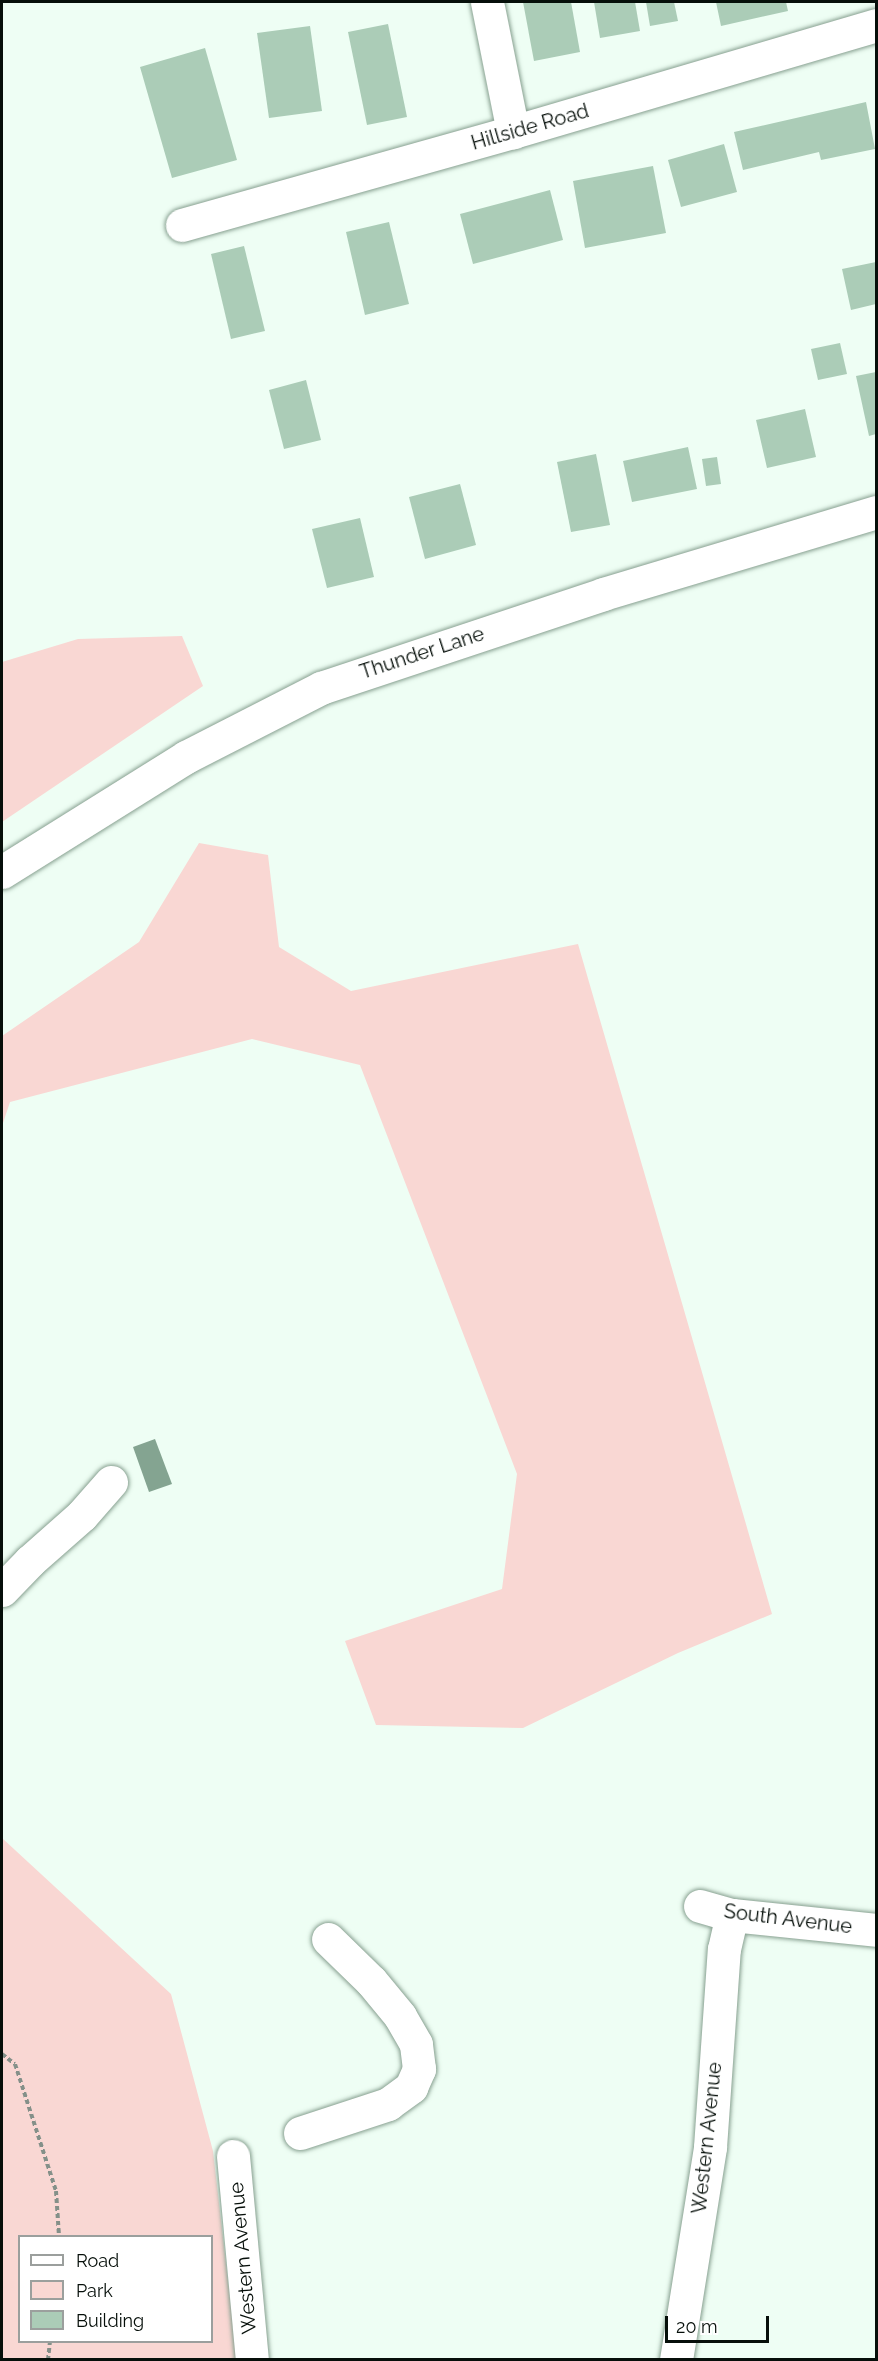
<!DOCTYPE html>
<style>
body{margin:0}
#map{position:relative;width:878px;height:2361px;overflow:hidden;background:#eefef4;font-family:Raleway,sans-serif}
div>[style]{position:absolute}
.green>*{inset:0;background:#f9d7d3}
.water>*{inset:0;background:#84a491}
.building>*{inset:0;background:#abccb7}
.path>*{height:4px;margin-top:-2px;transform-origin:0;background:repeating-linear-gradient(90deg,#849089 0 4.5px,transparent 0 7.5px)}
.roads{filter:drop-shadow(0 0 2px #87a090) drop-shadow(0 0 2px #87a090)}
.minor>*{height:33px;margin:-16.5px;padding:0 16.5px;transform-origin:16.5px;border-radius:16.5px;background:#fff}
span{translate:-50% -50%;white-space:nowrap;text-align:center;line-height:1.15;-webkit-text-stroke:4.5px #fff;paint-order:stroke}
.street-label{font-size:20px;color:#060f0a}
.frame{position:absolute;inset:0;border:3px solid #060f0a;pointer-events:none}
.legend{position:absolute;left:18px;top:2235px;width:195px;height:108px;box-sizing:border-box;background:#fff;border:2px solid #9b9f9d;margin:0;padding:8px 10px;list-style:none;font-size:18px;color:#060f0a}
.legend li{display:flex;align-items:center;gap:12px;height:30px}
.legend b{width:30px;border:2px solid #9b9f9d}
.scale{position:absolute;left:665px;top:2316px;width:104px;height:27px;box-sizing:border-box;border:3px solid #060f0a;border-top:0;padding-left:8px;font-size:18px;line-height:21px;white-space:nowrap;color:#060f0a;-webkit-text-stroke:4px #fff;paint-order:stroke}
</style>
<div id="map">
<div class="green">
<div style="clip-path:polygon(182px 636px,203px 686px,2px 822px,2px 662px,78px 639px)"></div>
<div style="clip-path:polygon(199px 843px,268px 855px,279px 947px,351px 991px,578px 944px,772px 1614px,678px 1653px,523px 1728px,376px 1725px,345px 1641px,502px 1589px,517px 1474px,360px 1065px,252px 1039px,10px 1102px,2px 1126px,2px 1036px,139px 942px)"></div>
<div style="clip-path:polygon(evenodd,2px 1838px,171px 1994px,213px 2151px,237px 2359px,2px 2359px,2px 1838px,20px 2236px,212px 2236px,212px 2342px,20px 2342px,20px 2236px)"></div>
</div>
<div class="water">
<div style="clip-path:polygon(155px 1439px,172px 1484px,149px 1492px,133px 1447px)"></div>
</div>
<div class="building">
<div style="clip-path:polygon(523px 2px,571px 2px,580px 52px,534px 61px)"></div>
<div style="clip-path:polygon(594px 2px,635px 2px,640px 31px,600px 38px)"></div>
<div style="clip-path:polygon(646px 2px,674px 2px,678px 21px,650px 26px)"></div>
<div style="clip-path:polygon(716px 2px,786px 2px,788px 11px,721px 26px)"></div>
<div style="clip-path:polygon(388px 24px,407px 117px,367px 125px,348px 32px)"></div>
<div style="clip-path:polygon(310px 26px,322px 111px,269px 118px,257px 33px)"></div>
<div style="clip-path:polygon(205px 48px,237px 160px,172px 178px,140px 67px)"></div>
<div style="clip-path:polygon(866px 102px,875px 149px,821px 160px,819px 152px,743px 170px,734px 132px)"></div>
<div style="clip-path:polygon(724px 144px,737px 192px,681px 207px,668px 160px)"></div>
<div style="clip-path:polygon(653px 166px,666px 233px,585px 248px,573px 181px)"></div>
<div style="clip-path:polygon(550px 190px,563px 240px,473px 264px,460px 214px)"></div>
<div style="clip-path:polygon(389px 222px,409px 304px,365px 315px,346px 232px)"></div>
<div style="clip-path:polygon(244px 246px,265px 331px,231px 339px,211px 254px)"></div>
<div style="clip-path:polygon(876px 262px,876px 304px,851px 310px,842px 269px)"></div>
<div style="clip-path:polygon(840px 343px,847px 374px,818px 380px,811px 349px)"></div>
<div style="clip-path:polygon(876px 372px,876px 434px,869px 436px,856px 376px)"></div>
<div style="clip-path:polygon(306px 380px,321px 440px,284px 449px,269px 390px)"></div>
<div style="clip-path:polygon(805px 409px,816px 457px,767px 468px,756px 420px)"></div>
<div style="clip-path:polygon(688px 447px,697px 489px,632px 502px,623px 461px)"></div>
<div style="clip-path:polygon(596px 454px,610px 525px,571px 532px,557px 462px)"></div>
<div style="clip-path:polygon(717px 457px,721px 484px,706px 486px,702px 459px)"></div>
<div style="clip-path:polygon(460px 484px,476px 545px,425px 559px,409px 497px)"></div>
<div style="clip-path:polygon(360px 518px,374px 577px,327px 588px,312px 529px)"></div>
</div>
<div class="path">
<div style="left:2px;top:2054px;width:16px;rotate:38deg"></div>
<div style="left:15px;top:2064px;width:133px;rotate:72.1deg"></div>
<div style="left:56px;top:2191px;width:45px;rotate:86.2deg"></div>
<div style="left:48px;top:2360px;width:18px;rotate:-84deg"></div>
</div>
<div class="roads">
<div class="minor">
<div style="left:487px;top:2px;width:133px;rotate:78.7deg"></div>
<div style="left:182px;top:225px;width:344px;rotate:-15.7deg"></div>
<div style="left:513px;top:132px;width:378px;rotate:-16.4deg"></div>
<div style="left:2px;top:872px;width:217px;rotate:-32deg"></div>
<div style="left:186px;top:757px;width:152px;rotate:-27.1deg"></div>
<div style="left:321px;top:688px;width:297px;rotate:-18.4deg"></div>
<div style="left:603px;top:594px;width:285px;rotate:-16.7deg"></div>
<div style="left:2px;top:1590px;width:40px;rotate:-46deg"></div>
<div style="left:30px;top:1561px;width:69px;rotate:-41.5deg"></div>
<div style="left:82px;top:1515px;width:44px;rotate:-48.7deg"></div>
<div style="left:700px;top:1906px;width:33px;rotate:16deg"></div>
<div style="left:732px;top:1915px;width:145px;rotate:5.9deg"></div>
<div style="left:300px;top:2133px;width:93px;rotate:-18.2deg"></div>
<div style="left:388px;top:2104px;width:29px;rotate:-36deg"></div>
<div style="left:411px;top:2087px;width:20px;rotate:-66deg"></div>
<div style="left:419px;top:2069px;width:25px;rotate:-97deg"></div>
<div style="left:416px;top:2044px;width:32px;rotate:-120deg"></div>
<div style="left:400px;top:2016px;width:45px;rotate:-129.6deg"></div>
<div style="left:371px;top:1981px;width:60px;rotate:-135.7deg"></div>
<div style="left:233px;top:2156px;width:205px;rotate:84.7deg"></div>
<div style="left:676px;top:2360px;width:216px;rotate:-80.9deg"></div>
<div style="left:710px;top:2147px;width:198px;rotate:-86deg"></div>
<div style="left:724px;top:1949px;width:35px;rotate:-77deg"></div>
</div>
</div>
<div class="street-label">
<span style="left:530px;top:127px;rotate:-16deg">Hillside Road</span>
<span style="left:422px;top:653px;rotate:-18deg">Thunder Lane</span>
<span style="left:788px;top:1919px;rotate:7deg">South Avenue</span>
<span style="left:707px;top:2138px;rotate:-84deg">Western Avenue</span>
<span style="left:243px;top:2258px;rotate:-95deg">Western Avenue</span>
</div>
<div class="frame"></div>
<ul class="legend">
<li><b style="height:8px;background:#fff"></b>Road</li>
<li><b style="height:16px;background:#f9d7d3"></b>Park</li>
<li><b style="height:16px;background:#abccb7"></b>Building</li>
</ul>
<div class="scale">20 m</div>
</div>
